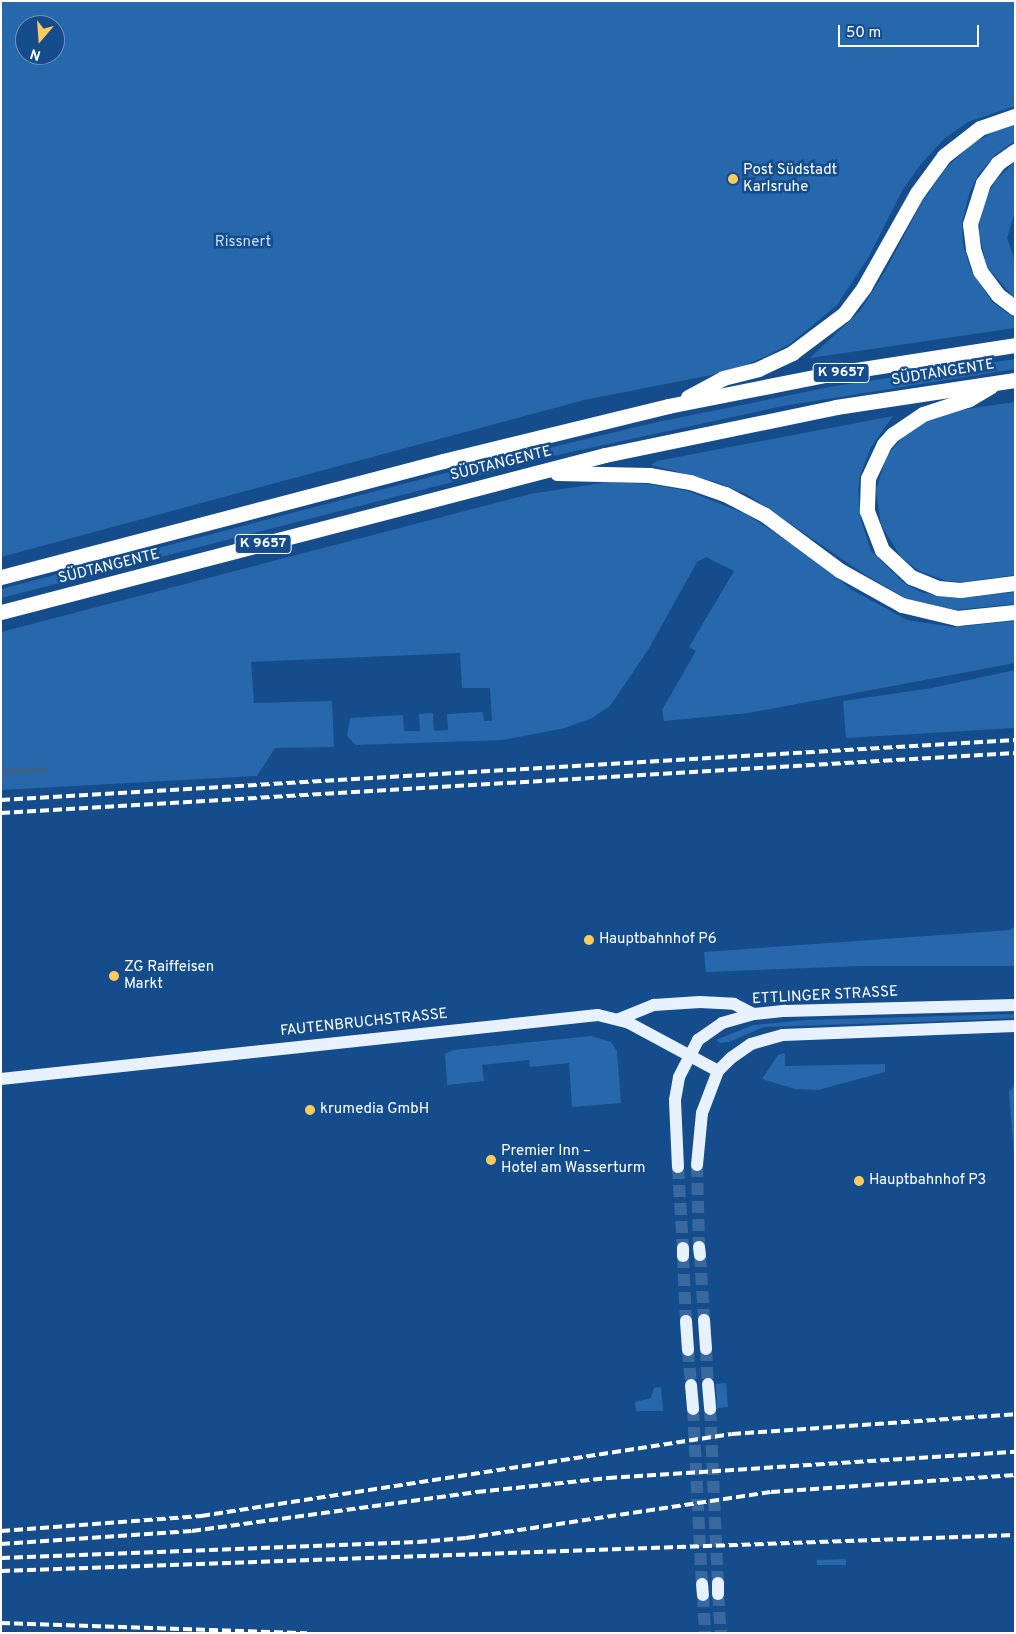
<!DOCTYPE html>
<meta charset="utf-8">
<style>
body{margin:0}
#map{position:relative;width:1016px;height:1634px;overflow:hidden;background:#154d8c;font-family:Overpass,sans-serif}
div>[style]{position:absolute}
.green>*{inset:0;background:#2767ab}
.stream>*{height:5.5px;margin:-2.75px;padding:0 2.75px;transform-origin:2.75px;border-radius:2.75px;background:#396291}
.major-tunnel>*{height:12px;margin-top:-6px;transform-origin:0;background:repeating-linear-gradient(90deg,#38689d 0 12px,transparent 0 18px)}
.major>*{height:12px;margin:-6px;padding:0 6px;transform-origin:6px;border-radius:6px;background:#e7f1ff}
.highway>*{height:15px;margin:-7.5px;padding:0 7.5px;transform-origin:7.5px;border-radius:7.5px;background:#fff}
.rail>*{height:4px;margin-top:-2px;transform-origin:0;background:repeating-linear-gradient(90deg,#fff 0 9px,transparent 0 13px)}
.dots>*{width:14px;height:14px;translate:-50% -50%;box-sizing:border-box;border:2px solid #154d8c;border-radius:50%}
span{translate:-50% -50%;white-space:nowrap;text-align:center;line-height:1.15;-webkit-text-stroke:5px #154d8c;paint-order:stroke}
.shield-label span{padding:1px 4px;background:#154d8c;border:1px solid;border-radius:4px;-webkit-text-stroke-width:0}
.shield-label{font-size:14px;color:#fff;font-weight:700}
.poi-label{font-size:15px;color:#fff}
.left{translate:0 -50%;text-align:left}
.park-label{font-size:15px;color:#c5dffb}
.street-label{font-size:15px;color:#fff}
.frame{position:absolute;inset:0;border:2px solid #fff;pointer-events:none}
.north{position:absolute;left:15px;top:15px;width:50px;height:50px;box-sizing:border-box;background:#154d8c;border:1px solid #7394ba;border-radius:50%;rotate:198deg;font-size:14px;font-weight:700;line-height:20px;text-align:center;color:#fff}
.north::after{content:'';display:block;margin:auto;width:18px;height:22px;background:#ffcc5d;clip-path:polygon(50% 0,100% 100%,50% 72%,0 100%)}
.scale{position:absolute;left:838px;top:25px;width:141px;height:22px;box-sizing:border-box;border:2px solid #fff;border-top:0;padding-left:6px;font-size:15px;line-height:18px;white-space:nowrap;color:#fff;-webkit-text-stroke:4px #154d8c;paint-order:stroke}
</style>
<div id="map">
<div class="green">
<div style="clip-path:polygon(evenodd,1px 1px,1015px 1px,1015px 106px,968px 122px,945px 138px,920px 165px,902px 191px,868px 258px,837px 305px,790px 344px,762px 358px,732px 371px,584px 400px,1px 557px,1px 1px,25px 25px,55px 25px,55px 55px,25px 55px,25px 25px)"></div>
<div style="clip-path:polygon(1015px 124px,1015px 141px,996px 154px,978px 175px,969px 194px,962px 223px,963px 245px,971px 270px,992px 302px,1015px 318px,1015px 328px,810px 358px,860px 311px,884px 273px,922px 202px,946px 168px,973px 143px,1004px 126px)"></div>
<div style="clip-path:polygon(1015px 161px,1015px 211px,1007px 238px,1015px 261px,1015px 299px,987px 267px,979px 234px,981px 206px,995px 181px)"></div>
<div style="clip-path:polygon(1015px 359px,1015px 369px,783px 406px,562px 454px,1px 598px,1px 589px,449px 472px,653px 423px,835px 386px)"></div>
<div style="clip-path:polygon(1015px 402px,1015px 575px,964px 582px,947px 581px,919px 571px,901px 557px,881px 525px,876px 490px,887px 455px,911px 428px,946px 412px)"></div>
<div style="clip-path:polygon(893px 416px,871px 447px,860px 476px,858px 491px,861px 520px,871px 551px,905px 584px,923px 593px,956px 598px,1015px 592px,1015px 604px,954px 610px,907px 599px,864px 574px,748px 495px,716px 482px,651px 465px,657px 461px)"></div>
<div style="clip-path:polygon(608px 482px,649px 484px,688px 491px,746px 514px,803px 551px,852px 590px,907px 620px,953px 627px,1015px 621px,1015px 663px,748px 713px,664px 721px,662px 710px,696px 651px,689px 647px,734px 571px,706px 557px,697px 562px,648px 650px,610px 706px,592px 718px,565px 728px,503px 740px,356px 745px,347px 736px,350px 718px,403px 715px,404px 731px,420px 731px,419px 714px,433px 713px,434px 731px,448px 730px,447px 714px,483px 712px,484px 721px,492px 721px,490px 688px,462px 688px,460px 653px,251px 662px,254px 703px,332px 701px,334px 747px,275px 748px,257px 776px,1px 790px,1px 632px,530px 494px)"></div>
<div style="clip-path:polygon(1015px 670px,1015px 728px,846px 738px,843px 701px,932px 688px)"></div>
<div style="clip-path:polygon(1015px 926px,1015px 966px,860px 966px,706px 972px,704px 952px,1010px 930px)"></div>
<div style="clip-path:polygon(1015px 1014px,1015px 1018px,970px 1020px,764px 1027px,729px 1042px,720px 1043px,716px 1040px,753px 1025px,805px 1020px)"></div>
<div style="clip-path:polygon(591px 1036px,611px 1042px,617px 1051px,621px 1103px,572px 1107px,569px 1063px,530px 1067px,529px 1060px,482px 1065px,484px 1081px,447px 1085px,445px 1054px,453px 1050px)"></div>
<div style="clip-path:polygon(785px 1053px,785px 1066px,885px 1064px,885px 1072px,818px 1090px,795px 1089px,762px 1079px,778px 1055px)"></div>
<div style="clip-path:polygon(1015px 1084px,1015px 1167px,1009px 1092px)"></div>
<div style="clip-path:polygon(726px 1383px,728px 1407px,717px 1408px,716px 1384px)"></div>
<div style="clip-path:polygon(661px 1387px,663px 1411px,636px 1411px,635px 1402px,651px 1398px,654px 1388px)"></div>
<div style="clip-path:polygon(846px 1559px,846px 1565px,817px 1565px,817px 1560px)"></div>
</div>
<div class="stream">
<div style="left:1px;top:772px;width:44px;rotate:-2.6deg"></div>
</div>
<div class="major-tunnel">
<div style="left:697px;top:1165px;width:82px;rotate:88.6deg"></div>
<div style="left:678px;top:1167px;width:81px;rotate:86.5deg"></div>
<div style="left:700px;top:1255px;width:65px;rotate:86.5deg"></div>
<div style="left:683px;top:1256px;width:65px;rotate:87.4deg"></div>
<div style="left:706px;top:1349px;width:35px;rotate:87deg"></div>
<div style="left:688px;top:1350px;width:35px;rotate:85deg"></div>
<div style="left:693px;top:1409px;width:175px;rotate:87.1deg"></div>
<div style="left:710px;top:1409px;width:174px;rotate:87.4deg"></div>
<div style="left:718px;top:1594px;width:39px;rotate:86deg"></div>
<div style="left:703px;top:1595px;width:38px;rotate:87deg"></div>
</div>
<div class="major">
<div style="left:619px;top:1019px;width:38px;rotate:-22deg"></div>
<div style="left:654px;top:1005px;width:46px;rotate:-3.7deg"></div>
<div style="left:700px;top:1002px;width:34px;rotate:3deg"></div>
<div style="left:734px;top:1004px;width:22px;rotate:27deg"></div>
<div style="left:1px;top:1079px;width:600px;rotate:-6.12deg"></div>
<div style="left:598px;top:1015px;width:32px;rotate:14deg"></div>
<div style="left:629px;top:1023px;width:101px;rotate:28.3deg"></div>
<div style="left:697px;top:1165px;width:52px;rotate:-84.5deg"></div>
<div style="left:702px;top:1113px;width:45px;rotate:-69.1deg"></div>
<div style="left:718px;top:1071px;width:18px;rotate:-45deg"></div>
<div style="left:731px;top:1058px;width:24px;rotate:-35deg"></div>
<div style="left:751px;top:1044px;width:33px;rotate:-16deg"></div>
<div style="left:783px;top:1035px;width:232px;rotate:-2.2deg"></div>
<div style="left:678px;top:1167px;width:67px;rotate:-92.6deg"></div>
<div style="left:675px;top:1100px;width:23px;rotate:-80deg"></div>
<div style="left:679px;top:1077px;width:42px;rotate:-62.8deg"></div>
<div style="left:698px;top:1040px;width:29px;rotate:-35deg"></div>
<div style="left:722px;top:1023px;width:33px;rotate:-16deg"></div>
<div style="left:754px;top:1014px;width:31px;rotate:-6deg"></div>
<div style="left:785px;top:1011px;width:230px;rotate:-1.5deg"></div>
<div style="left:699px;top:1247px;width:8px;rotate:83deg"></div>
<div style="left:683px;top:1248px;width:8px;rotate:90deg"></div>
<div style="left:704px;top:1320px;width:29px;rotate:86deg"></div>
<div style="left:686px;top:1321px;width:29px;rotate:86deg"></div>
<div style="left:708px;top:1384px;width:25px;rotate:85deg"></div>
<div style="left:691px;top:1385px;width:24px;rotate:85deg"></div>
<div style="left:718px;top:1583px;width:11px;rotate:90deg"></div>
<div style="left:702px;top:1584px;width:11px;rotate:85deg"></div>
</div>
<div class="highway">
<div style="left:1015px;top:151px;width:21px;rotate:145deg"></div>
<div style="left:998px;top:163px;width:25px;rotate:127deg"></div>
<div style="left:983px;top:183px;width:43px;rotate:107.6deg"></div>
<div style="left:970px;top:224px;width:25px;rotate:83deg"></div>
<div style="left:973px;top:249px;width:23px;rotate:72deg"></div>
<div style="left:980px;top:271px;width:30px;rotate:53deg"></div>
<div style="left:998px;top:295px;width:21px;rotate:37deg"></div>
<div style="left:991px;top:386px;width:26px;rotate:149deg"></div>
<div style="left:969px;top:399px;width:48px;rotate:161.9deg"></div>
<div style="left:923px;top:414px;width:36px;rotate:146deg"></div>
<div style="left:893px;top:434px;width:13px;rotate:132deg"></div>
<div style="left:884px;top:444px;width:38px;rotate:115deg"></div>
<div style="left:868px;top:478px;width:33px;rotate:92deg"></div>
<div style="left:867px;top:511px;width:42px;rotate:69deg"></div>
<div style="left:882px;top:550px;width:40px;rotate:43deg"></div>
<div style="left:911px;top:577px;width:29px;rotate:22deg"></div>
<div style="left:938px;top:588px;width:22px;rotate:5deg"></div>
<div style="left:960px;top:590px;width:55px;rotate:-7.3deg"></div>
<div style="left:688px;top:397px;width:40px;rotate:-28deg"></div>
<div style="left:723px;top:378px;width:36px;rotate:-14deg"></div>
<div style="left:758px;top:369px;width:38px;rotate:-25deg"></div>
<div style="left:792px;top:353px;width:65px;rotate:-36.9deg"></div>
<div style="left:844px;top:314px;width:34px;rotate:-53deg"></div>
<div style="left:864px;top:287px;width:108px;rotate:-60.6deg"></div>
<div style="left:917px;top:193px;width:46px;rotate:-53.9deg"></div>
<div style="left:944px;top:156px;width:46px;rotate:-37.9deg"></div>
<div style="left:980px;top:128px;width:37px;rotate:-19deg"></div>
<div style="left:557px;top:473px;width:92px;rotate:1.2deg"></div>
<div style="left:649px;top:475px;width:42px;rotate:9.7deg"></div>
<div style="left:690px;top:482px;width:37px;rotate:19deg"></div>
<div style="left:725px;top:494px;width:45px;rotate:27.7deg"></div>
<div style="left:765px;top:515px;width:92px;rotate:36.6deg"></div>
<div style="left:839px;top:570px;width:72px;rotate:29.1deg"></div>
<div style="left:902px;top:605px;width:57px;rotate:13.3deg"></div>
<div style="left:957px;top:618px;width:58px;rotate:-5.9deg"></div>
<div style="left:1px;top:577px;width:457px;rotate:-14.7deg"></div>
<div style="left:443px;top:461px;width:232px;rotate:-13.7deg"></div>
<div style="left:668px;top:406px;width:159px;rotate:-11.2deg"></div>
<div style="left:824px;top:375px;width:193px;rotate:-8.9deg"></div>
<div style="left:1px;top:612px;width:624px;rotate:-14.57deg"></div>
<div style="left:605px;top:455px;width:236px;rotate:-11.7deg"></div>
<div style="left:836px;top:407px;width:181px;rotate:-8.6deg"></div>
</div>
<div class="rail">
<div style="left:1px;top:800px;width:1016px;rotate:-3.39deg"></div>
<div style="left:1px;top:813px;width:1016px;rotate:-3.39deg"></div>
<div style="left:1px;top:1531px;width:201px;rotate:-4.3deg"></div>
<div style="left:201px;top:1516px;width:537px;rotate:-8.78deg"></div>
<div style="left:732px;top:1434px;width:284px;rotate:-4deg"></div>
<div style="left:1px;top:1544px;width:191px;rotate:-3.9deg"></div>
<div style="left:192px;top:1531px;width:288px;rotate:-7.8deg"></div>
<div style="left:477px;top:1492px;width:132px;rotate:-6.1deg"></div>
<div style="left:608px;top:1478px;width:408px;rotate:-3.7deg"></div>
<div style="left:1px;top:1558px;width:417px;rotate:-2.2deg"></div>
<div style="left:418px;top:1542px;width:48px;rotate:-4.8deg"></div>
<div style="left:466px;top:1538px;width:308px;rotate:-8.6deg"></div>
<div style="left:771px;top:1492px;width:245px;rotate:-4deg"></div>
<div style="left:1px;top:1571px;width:1015px;rotate:-2.03deg"></div>
<div style="left:1px;top:1623px;width:306px;rotate:1.9deg"></div>
</div>
<div class="dots">
<div style="left:733px;top:179px;background:#ffcc5d"></div>
<div style="left:589px;top:940px;background:#ffcc5d"></div>
<div style="left:114px;top:976px;background:#ffcc5d"></div>
<div style="left:310px;top:1110px;background:#ffcc5d"></div>
<div style="left:491px;top:1160px;background:#ffcc5d"></div>
<div style="left:859px;top:1181px;background:#ffcc5d"></div>
</div>
<div class="shield-label">
<span style="left:841px;top:373px">K 9657</span>
<span style="left:263px;top:544px">K 9657</span>
</div>
<div class="poi-label">
<span class="left" style="left:743px;top:179px">Post Südstadt<br>Karlsruhe</span>
<span class="left" style="left:599px;top:940px">Hauptbahnhof P6</span>
<span class="left" style="left:124px;top:976px">ZG Raiffeisen<br>Markt</span>
<span class="left" style="left:320px;top:1110px">krumedia GmbH</span>
<span class="left" style="left:501px;top:1160px">Premier Inn –<br>Hotel am Wasserturm</span>
<span class="left" style="left:869px;top:1181px">Hauptbahnhof P3</span>
</div>
<div class="park-label">
<span style="left:243px;top:243px">Rissnert</span>
</div>
<div class="street-label">
<span style="left:943px;top:373px;rotate:-9deg">SÜDTANGENTE</span>
<span style="left:501px;top:464px;rotate:-14deg">SÜDTANGENTE</span>
<span style="left:109px;top:567px;rotate:-14deg">SÜDTANGENTE</span>
<span style="left:825px;top:996px;rotate:-3deg">ETTLINGER STRASSE</span>
<span style="left:364px;top:1023px;rotate:-6deg">FAUTENBRUCHSTRASSE</span>
</div>
<div class="frame"></div>
<div class="north">N</div>
<div class="scale">50 m</div>
</div>
